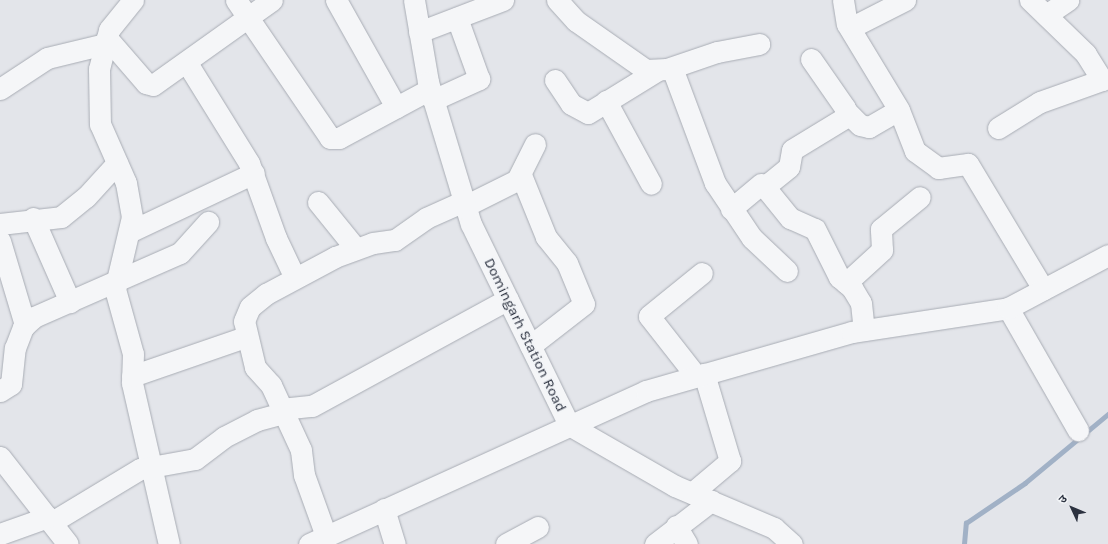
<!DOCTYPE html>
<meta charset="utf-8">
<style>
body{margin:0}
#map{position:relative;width:1108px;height:544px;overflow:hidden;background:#e3e5ea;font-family:Karla,"Noto Sans Devanagari",sans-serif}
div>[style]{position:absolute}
.stream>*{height:4.5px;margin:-2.25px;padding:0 2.25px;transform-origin:2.25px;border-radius:2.25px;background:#a1b1c6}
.roads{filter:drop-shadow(0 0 1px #a8acb4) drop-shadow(0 0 1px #a8acb4)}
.minor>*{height:21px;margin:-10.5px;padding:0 10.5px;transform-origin:10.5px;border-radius:10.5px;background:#f5f6f8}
span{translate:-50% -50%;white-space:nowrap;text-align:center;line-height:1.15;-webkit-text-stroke:3.5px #f2f4f7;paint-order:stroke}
.street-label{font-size:15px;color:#2c3240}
.north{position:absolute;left:1052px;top:488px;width:40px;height:40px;-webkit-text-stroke:3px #f2f4f7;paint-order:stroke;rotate:314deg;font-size:11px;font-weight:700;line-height:16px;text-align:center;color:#2c3240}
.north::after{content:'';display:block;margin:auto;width:14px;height:18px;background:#2c3240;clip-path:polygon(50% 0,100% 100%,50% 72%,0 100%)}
</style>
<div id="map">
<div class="stream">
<div style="left:964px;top:544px;width:21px;rotate:-85deg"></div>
<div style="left:966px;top:523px;width:71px;rotate:-34.1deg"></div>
<div style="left:1025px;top:483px;width:108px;rotate:-39.7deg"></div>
</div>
<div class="roads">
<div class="minor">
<div style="left:133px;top:0;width:38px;rotate:129deg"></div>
<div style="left:109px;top:30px;width:40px;rotate:104.4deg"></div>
<div style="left:99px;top:69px;width:55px;rotate:89deg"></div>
<div style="left:100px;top:124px;width:64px;rotate:66.2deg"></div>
<div style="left:126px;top:183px;width:35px;rotate:80deg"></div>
<div style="left:132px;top:217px;width:74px;rotate:103.3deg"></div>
<div style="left:115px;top:289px;width:67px;rotate:74.5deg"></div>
<div style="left:133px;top:354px;width:29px;rotate:92deg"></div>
<div style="left:132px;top:383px;width:165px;rotate:77.1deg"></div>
<div style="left:236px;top:0;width:167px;rotate:55.7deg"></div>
<div style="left:330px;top:138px;width:9px"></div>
<div style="left:339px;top:138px;width:103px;rotate:-28.3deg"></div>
<div style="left:336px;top:0;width:123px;rotate:60.7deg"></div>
<div style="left:414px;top:0;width:83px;rotate:80.3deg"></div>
<div style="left:428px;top:82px;width:148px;rotate:73.2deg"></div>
<div style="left:471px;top:224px;width:224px;rotate:64deg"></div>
<div style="left:569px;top:425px;width:122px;rotate:29.9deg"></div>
<div style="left:675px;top:486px;width:108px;rotate:23deg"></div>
<div style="left:774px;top:528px;width:24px;rotate:42deg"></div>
<div style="left:557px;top:0;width:28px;rotate:48deg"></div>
<div style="left:576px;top:21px;width:85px;rotate:35deg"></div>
<div style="left:646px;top:70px;width:21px;rotate:-3deg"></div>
<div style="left:667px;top:69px;width:53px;rotate:-18.8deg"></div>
<div style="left:717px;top:52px;width:43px;rotate:-10.8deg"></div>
<div style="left:843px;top:0;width:24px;rotate:81deg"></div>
<div style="left:847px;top:24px;width:100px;rotate:58.8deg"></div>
<div style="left:899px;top:110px;width:44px;rotate:68.7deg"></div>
<div style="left:915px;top:151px;width:29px;rotate:36deg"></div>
<div style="left:938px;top:168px;width:30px;rotate:-8deg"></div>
<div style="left:968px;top:164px;width:146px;rotate:59deg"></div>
<div style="left:1046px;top:15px;width:27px;rotate:-34deg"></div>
<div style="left:850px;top:28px;width:62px;rotate:-27deg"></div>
<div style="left:419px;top:32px;width:90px;rotate:-20.9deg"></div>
<div style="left:107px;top:38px;width:60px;rotate:49.1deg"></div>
<div style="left:146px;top:83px;width:7px;rotate:16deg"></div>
<div style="left:153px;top:85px;width:146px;rotate:-35.5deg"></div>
<div style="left:811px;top:59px;width:60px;rotate:55.2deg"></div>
<div style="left:845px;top:108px;width:9px;rotate:84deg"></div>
<div style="left:846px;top:117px;width:63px;rotate:148.6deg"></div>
<div style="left:792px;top:150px;width:17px;rotate:100deg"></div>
<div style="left:789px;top:167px;width:26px;rotate:141deg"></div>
<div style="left:769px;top:183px;width:8px;rotate:97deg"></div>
<div style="left:768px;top:191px;width:35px;rotate:51deg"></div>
<div style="left:790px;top:218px;width:27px;rotate:24deg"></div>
<div style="left:815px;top:229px;width:54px;rotate:63.4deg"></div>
<div style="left:839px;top:277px;width:17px;rotate:40deg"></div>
<div style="left:852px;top:288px;width:17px;rotate:59deg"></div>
<div style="left:861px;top:303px;width:27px;rotate:84deg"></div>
<div style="left:187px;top:63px;width:118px;rotate:58.2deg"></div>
<div style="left:249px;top:163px;width:80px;rotate:70.2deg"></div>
<div style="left:276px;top:238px;width:44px;rotate:64.6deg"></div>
<div style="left:672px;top:68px;width:123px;rotate:69.5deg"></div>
<div style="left:715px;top:183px;width:66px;rotate:56.1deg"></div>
<div style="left:752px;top:238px;width:48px;rotate:43.3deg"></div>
<div style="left:555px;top:80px;width:29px;rotate:56deg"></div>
<div style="left:571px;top:104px;width:19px;rotate:28deg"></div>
<div style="left:588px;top:113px;width:82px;rotate:-31.6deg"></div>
<div style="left:0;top:89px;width:56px;rotate:-33.4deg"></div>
<div style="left:47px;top:58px;width:60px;rotate:-13.6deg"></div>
<div style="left:433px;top:100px;width:51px;rotate:-24.5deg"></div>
<div style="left:479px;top:79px;width:65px;rotate:-109.8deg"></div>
<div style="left:606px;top:101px;width:94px;rotate:61.5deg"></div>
<div style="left:847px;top:112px;width:18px;rotate:45deg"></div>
<div style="left:860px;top:125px;width:9px;rotate:13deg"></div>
<div style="left:869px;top:127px;width:34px;rotate:-30deg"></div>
<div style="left:998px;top:128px;width:49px;rotate:-31.8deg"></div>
<div style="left:1040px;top:102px;width:66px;rotate:-19.5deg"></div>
<div style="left:1102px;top:80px;width:31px;rotate:-122deg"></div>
<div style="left:1086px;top:54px;width:78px;rotate:-136deg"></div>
<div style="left:521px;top:175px;width:67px;rotate:68deg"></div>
<div style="left:546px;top:237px;width:33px;rotate:51deg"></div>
<div style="left:567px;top:263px;width:44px;rotate:67.5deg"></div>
<div style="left:584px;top:304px;width:68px;rotate:142.1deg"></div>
<div style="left:318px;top:202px;width:60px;rotate:51deg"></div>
<div style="left:465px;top:206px;width:58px;rotate:-26.6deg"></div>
<div style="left:517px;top:180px;width:40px;rotate:-63.4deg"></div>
<div style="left:731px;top:209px;width:39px;rotate:-40deg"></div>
<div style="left:33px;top:218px;width:92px;rotate:66.2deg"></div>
<div style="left:0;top:224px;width:61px;rotate:-6.5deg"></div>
<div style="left:61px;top:217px;width:32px;rotate:-39deg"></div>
<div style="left:86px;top:197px;width:46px;rotate:-47.6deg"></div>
<div style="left:129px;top:232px;width:138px;rotate:-25.3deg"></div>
<div style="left:0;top:241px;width:88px;rotate:73.4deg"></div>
<div style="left:846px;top:283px;width:49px;rotate:-42.5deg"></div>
<div style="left:882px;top:250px;width:21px;rotate:-93deg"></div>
<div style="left:881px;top:229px;width:50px;rotate:-39.4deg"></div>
<div style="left:1008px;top:308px;width:141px;rotate:60.2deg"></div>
<div style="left:132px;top:376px;width:120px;rotate:-19deg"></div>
<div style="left:696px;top:376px;width:76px;rotate:-128.1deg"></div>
<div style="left:649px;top:316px;width:68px;rotate:-39.1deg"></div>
<div style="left:0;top:391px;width:13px;rotate:-32deg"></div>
<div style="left:11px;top:384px;width:36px;rotate:-84deg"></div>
<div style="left:15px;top:348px;width:22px;rotate:-69deg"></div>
<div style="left:23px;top:327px;width:15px;rotate:-42deg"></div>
<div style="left:34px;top:317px;width:159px;rotate:-23.7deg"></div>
<div style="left:180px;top:253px;width:42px;rotate:-47.9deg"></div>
<div style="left:281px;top:409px;width:31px;rotate:-6deg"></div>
<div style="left:312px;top:406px;width:223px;rotate:-28.6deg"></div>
<div style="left:0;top:457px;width:110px;rotate:52deg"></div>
<div style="left:692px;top:493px;width:50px;rotate:-40.1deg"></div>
<div style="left:730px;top:461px;width:91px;rotate:-106.6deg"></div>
<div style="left:384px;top:509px;width:37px;rotate:73deg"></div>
<div style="left:52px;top:522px;width:103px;rotate:-31.1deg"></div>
<div style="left:140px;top:469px;width:56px;rotate:-10.3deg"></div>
<div style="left:195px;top:459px;width:36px;rotate:-37deg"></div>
<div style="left:224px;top:437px;width:37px;rotate:-27deg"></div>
<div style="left:257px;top:420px;width:27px;rotate:-15deg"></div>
<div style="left:676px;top:526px;width:21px;rotate:59deg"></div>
<div style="left:0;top:534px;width:51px;rotate:-19.5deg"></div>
<div style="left:326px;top:536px;width:65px;rotate:-109.8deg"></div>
<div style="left:304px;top:475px;width:25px;rotate:-97deg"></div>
<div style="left:301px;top:450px;width:72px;rotate:-114.8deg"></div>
<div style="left:271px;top:385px;width:24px;rotate:-132deg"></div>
<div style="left:255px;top:367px;width:47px;rotate:-103.4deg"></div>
<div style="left:244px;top:321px;width:15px;rotate:-67deg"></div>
<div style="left:250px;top:307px;width:21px;rotate:-39deg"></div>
<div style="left:266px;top:294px;width:78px;rotate:-28.2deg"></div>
<div style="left:335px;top:257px;width:40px;rotate:-20.2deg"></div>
<div style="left:373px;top:243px;width:22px;rotate:-8deg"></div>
<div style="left:395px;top:240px;width:38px;rotate:-35deg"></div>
<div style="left:426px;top:218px;width:42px;rotate:-24.1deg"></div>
<div style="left:309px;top:544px;width:370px;rotate:-24.4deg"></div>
<div style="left:646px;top:391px;width:214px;rotate:-16deg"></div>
<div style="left:852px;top:332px;width:158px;rotate:-8.7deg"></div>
<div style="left:1008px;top:308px;width:113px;rotate:-27.9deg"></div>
<div style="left:506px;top:544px;width:36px;rotate:-28deg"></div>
<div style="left:655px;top:544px;width:71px;rotate:-37.5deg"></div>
</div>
</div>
<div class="street-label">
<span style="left:525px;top:335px;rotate:64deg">Domingarh Station Road</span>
</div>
<div class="north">उ</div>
</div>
